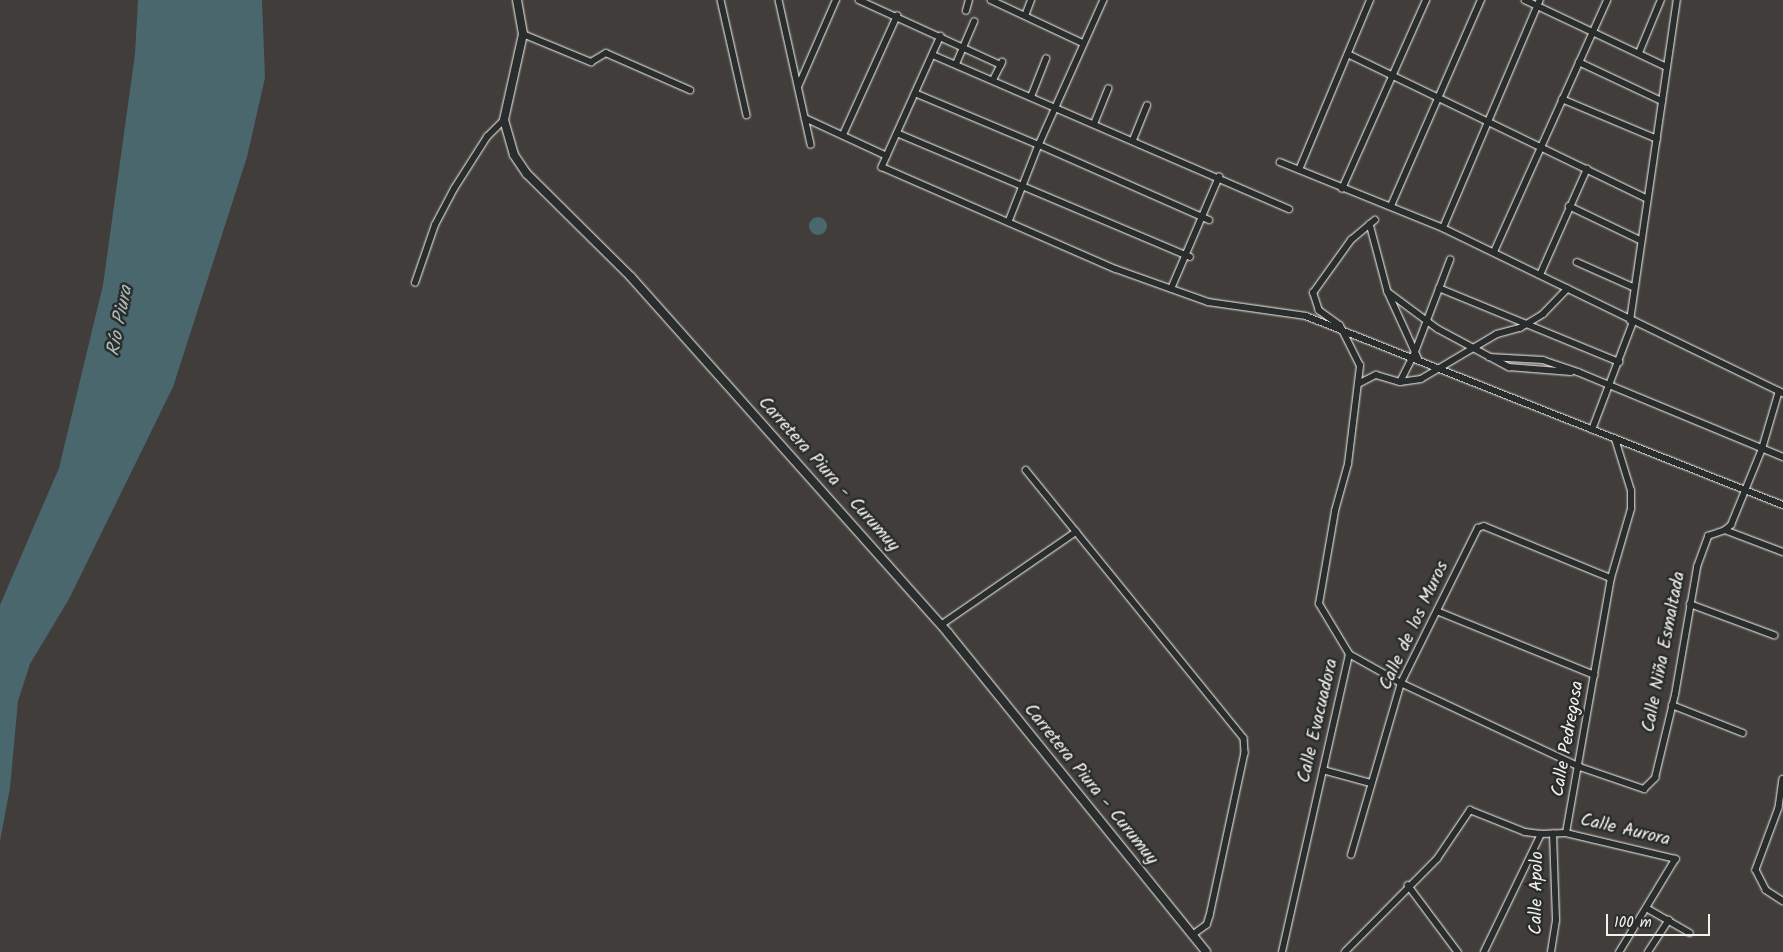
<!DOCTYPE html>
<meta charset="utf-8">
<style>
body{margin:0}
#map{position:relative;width:1783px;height:952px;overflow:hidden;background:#403d3b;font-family:Kalam,sans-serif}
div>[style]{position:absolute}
.water>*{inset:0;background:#49676c}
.round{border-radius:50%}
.roads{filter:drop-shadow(0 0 1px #f4f1e8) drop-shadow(0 0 1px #f4f1e8)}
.minor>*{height:5.5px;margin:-2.75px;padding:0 2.75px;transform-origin:2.75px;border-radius:2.75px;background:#2a2d2e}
.secondary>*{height:8px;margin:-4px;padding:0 4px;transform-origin:4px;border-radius:4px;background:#2a2d2e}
span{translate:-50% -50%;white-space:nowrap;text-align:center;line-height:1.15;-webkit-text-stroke:5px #2a2d2e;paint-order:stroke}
.street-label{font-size:18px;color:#f4f1e8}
.water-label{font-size:19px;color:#b0bab6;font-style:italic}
.scale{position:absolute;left:1606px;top:914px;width:104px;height:22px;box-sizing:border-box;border:2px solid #f4f1e8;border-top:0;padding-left:6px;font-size:15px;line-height:18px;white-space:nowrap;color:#f4f1e8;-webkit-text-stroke:4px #2a2d2e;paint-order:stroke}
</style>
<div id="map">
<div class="water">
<div style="clip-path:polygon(138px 0,262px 0,265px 78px,247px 157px,173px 387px,69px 599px,30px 664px,18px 701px,10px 788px,0 841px,0 605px,59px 468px,103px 285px,135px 54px)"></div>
<div class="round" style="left:809px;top:217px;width:18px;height:18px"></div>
</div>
<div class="roads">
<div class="minor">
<div style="left:721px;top:0;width:118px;rotate:77.3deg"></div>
<div style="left:779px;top:0;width:148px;rotate:77.5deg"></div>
<div style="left:859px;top:0;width:156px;rotate:24.6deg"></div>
<div style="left:991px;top:0;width:102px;rotate:25.1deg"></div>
<div style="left:1104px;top:0;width:159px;rotate:114.1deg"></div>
<div style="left:1039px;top:145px;width:186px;rotate:23.8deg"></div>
<div style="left:1525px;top:0;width:157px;rotate:25.3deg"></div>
<div style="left:966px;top:11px;width:11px;rotate:-75deg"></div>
<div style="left:1025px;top:16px;width:17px;rotate:-69deg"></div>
<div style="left:523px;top:34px;width:74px;rotate:22.4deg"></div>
<div style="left:591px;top:62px;width:17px;rotate:-31deg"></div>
<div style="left:606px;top:53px;width:92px;rotate:23.8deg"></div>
<div style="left:941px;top:36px;width:144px;rotate:114.2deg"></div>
<div style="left:882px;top:167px;width:255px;rotate:23.6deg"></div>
<div style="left:1116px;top:269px;width:98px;rotate:19.7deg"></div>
<div style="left:1208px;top:302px;width:99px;rotate:8.1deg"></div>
<div style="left:1306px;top:316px;width:513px;rotate:21.61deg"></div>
<div style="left:1639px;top:53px;width:57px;rotate:-67.5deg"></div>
<div style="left:1348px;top:54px;width:331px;rotate:25.8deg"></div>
<div style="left:933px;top:55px;width:388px;rotate:23.4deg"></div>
<div style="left:1579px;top:62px;width:92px;rotate:25.2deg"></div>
<div style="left:956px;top:64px;width:46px;rotate:-66.8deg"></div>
<div style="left:993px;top:80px;width:20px;rotate:-63deg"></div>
<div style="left:798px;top:87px;width:95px;rotate:-66.4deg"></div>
<div style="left:915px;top:93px;width:134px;rotate:22.8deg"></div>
<div style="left:1039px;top:145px;width:83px;rotate:111.3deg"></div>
<div style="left:1031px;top:97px;width:41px;rotate:-68.5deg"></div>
<div style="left:1562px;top:99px;width:103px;rotate:22.8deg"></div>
<div style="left:805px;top:118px;width:90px;rotate:24.9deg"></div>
<div style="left:1094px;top:124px;width:38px;rotate:-68deg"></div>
<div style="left:897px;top:133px;width:318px;rotate:22.9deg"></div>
<div style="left:843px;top:135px;width:131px;rotate:-65.6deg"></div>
<div style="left:1133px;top:140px;width:37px;rotate:-68deg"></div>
<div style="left:1280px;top:162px;width:176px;rotate:22deg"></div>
<div style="left:1443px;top:228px;width:378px;rotate:25.9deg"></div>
<div style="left:1299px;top:170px;width:184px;rotate:-67.3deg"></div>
<div style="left:1342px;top:189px;width:207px;rotate:-66deg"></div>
<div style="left:1391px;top:206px;width:225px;rotate:-66.4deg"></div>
<div style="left:1569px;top:206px;width:79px;rotate:25.6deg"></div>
<div style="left:1370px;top:224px;width:70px;rotate:75.2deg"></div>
<div style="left:1388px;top:292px;width:75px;rotate:65.5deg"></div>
<div style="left:1443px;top:228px;width:248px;rotate:-67deg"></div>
<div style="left:1494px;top:252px;width:276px;rotate:-65.8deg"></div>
<div style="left:1577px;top:262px;width:61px;rotate:24.1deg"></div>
<div style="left:1540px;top:275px;width:116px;rotate:-66.1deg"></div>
<div style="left:415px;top:283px;width:61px;rotate:-71deg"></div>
<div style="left:435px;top:225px;width:41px;rotate:-62.2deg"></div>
<div style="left:454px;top:189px;width:62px;rotate:-57.6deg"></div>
<div style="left:487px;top:137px;width:24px;rotate:-45deg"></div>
<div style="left:1439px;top:288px;width:195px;rotate:22.3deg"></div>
<div style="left:1171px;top:289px;width:122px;rotate:-66.8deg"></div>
<div style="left:1388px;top:292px;width:62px;rotate:36.5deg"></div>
<div style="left:1438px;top:329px;width:81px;rotate:28.2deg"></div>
<div style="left:1509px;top:367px;width:62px;rotate:4.6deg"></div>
<div style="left:1630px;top:321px;width:324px;rotate:-81.7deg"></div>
<div style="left:1489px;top:357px;width:54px;rotate:3.2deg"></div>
<div style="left:1543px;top:360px;width:37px;rotate:19deg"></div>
<div style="left:1578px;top:372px;width:222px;rotate:22.5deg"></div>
<div style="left:1400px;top:382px;width:28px;rotate:-63deg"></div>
<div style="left:1413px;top:357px;width:104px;rotate:-69.1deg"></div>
<div style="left:1358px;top:384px;width:20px;rotate:-27deg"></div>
<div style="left:1376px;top:375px;width:25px;rotate:16deg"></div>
<div style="left:1400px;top:382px;width:21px;rotate:-8deg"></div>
<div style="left:1421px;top:379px;width:88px;rotate:-30.6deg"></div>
<div style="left:1497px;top:334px;width:24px;rotate:-15deg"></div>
<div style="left:1520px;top:328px;width:27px;rotate:-31deg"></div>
<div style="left:1543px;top:314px;width:35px;rotate:-46deg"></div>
<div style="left:1592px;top:430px;width:116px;rotate:-69.2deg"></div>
<div style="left:1026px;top:470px;width:345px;rotate:50.9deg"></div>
<div style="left:1244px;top:738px;width:15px;rotate:86deg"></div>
<div style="left:1245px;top:753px;width:167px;rotate:102.1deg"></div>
<div style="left:1210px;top:916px;width:9px;rotate:108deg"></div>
<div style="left:1207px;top:925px;width:17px;rotate:144deg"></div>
<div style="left:1725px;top:530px;width:8px;rotate:-40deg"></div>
<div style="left:1731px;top:525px;width:82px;rotate:-67.8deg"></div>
<div style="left:1762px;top:449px;width:60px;rotate:-73.7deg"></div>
<div style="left:1690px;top:604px;width:90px;rotate:20.3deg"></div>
<div style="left:1437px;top:611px;width:170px;rotate:22.1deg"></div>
<div style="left:941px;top:625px;width:164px;rotate:-34.6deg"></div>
<div style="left:1349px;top:654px;width:60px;rotate:29.1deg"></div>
<div style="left:1401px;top:683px;width:198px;rotate:25.1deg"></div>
<div style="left:1580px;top:767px;width:68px;rotate:19deg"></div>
<div style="left:1644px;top:789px;width:16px;rotate:-45deg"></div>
<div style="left:1655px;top:778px;width:85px;rotate:-76.5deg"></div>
<div style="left:1675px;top:695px;width:130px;rotate:-80.2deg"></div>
<div style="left:1697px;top:567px;width:33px;rotate:-70deg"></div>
<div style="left:1708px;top:536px;width:18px;rotate:-19deg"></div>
<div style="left:1725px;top:530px;width:62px;rotate:20.8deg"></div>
<div style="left:1672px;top:705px;width:76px;rotate:21.5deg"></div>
<div style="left:1323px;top:770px;width:50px;rotate:15.2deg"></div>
<div style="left:1783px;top:779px;width:29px;rotate:98deg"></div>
<div style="left:1779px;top:808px;width:66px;rotate:110.4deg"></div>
<div style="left:1756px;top:870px;width:22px;rotate:63deg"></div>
<div style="left:1766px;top:890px;width:20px;rotate:33deg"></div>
<div style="left:1566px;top:833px;width:113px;rotate:13.3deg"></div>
<div style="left:1676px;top:859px;width:109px;rotate:121.1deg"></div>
<div style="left:1351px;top:855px;width:179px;rotate:-73.8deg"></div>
<div style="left:1401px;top:683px;width:173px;rotate:-63.6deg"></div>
<div style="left:1478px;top:528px;width:6px;rotate:-18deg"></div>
<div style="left:1484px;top:526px;width:137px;rotate:22.3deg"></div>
<div style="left:1408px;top:885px;width:84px;rotate:53.3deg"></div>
<div style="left:1648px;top:909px;width:48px;rotate:29.7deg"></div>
<div style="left:1282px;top:952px;width:305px;rotate:-77.3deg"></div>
<div style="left:1349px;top:654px;width:58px;rotate:-121deg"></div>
<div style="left:1319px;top:604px;width:94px;rotate:-80.2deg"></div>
<div style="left:1335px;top:511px;width:49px;rotate:-74.5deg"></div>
<div style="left:1348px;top:464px;width:99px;rotate:-83deg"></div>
<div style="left:1360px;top:366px;width:45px;rotate:-116.6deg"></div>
<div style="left:1340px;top:326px;width:26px;rotate:-144deg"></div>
<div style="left:1319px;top:311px;width:19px;rotate:-108deg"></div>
<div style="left:1313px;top:293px;width:65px;rotate:-54.4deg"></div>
<div style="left:1351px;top:240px;width:31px;rotate:-40deg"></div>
<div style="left:1345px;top:952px;width:131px;rotate:-45.3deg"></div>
<div style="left:1437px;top:859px;width:59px;rotate:-56deg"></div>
<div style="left:1470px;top:810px;width:59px;rotate:21.8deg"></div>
<div style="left:1525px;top:832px;width:16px;rotate:7deg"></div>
<div style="left:1484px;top:952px;width:131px;rotate:-64.2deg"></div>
<div style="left:1541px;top:834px;width:25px;rotate:-2deg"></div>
<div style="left:1566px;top:833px;width:259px;rotate:-80deg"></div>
<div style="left:1611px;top:578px;width:72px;rotate:-73.8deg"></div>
<div style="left:1631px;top:509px;width:18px;rotate:-90deg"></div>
<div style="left:1631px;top:491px;width:54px;rotate:-107.1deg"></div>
<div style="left:1551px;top:952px;width:32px;rotate:-81deg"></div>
<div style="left:1556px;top:920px;width:86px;rotate:-92deg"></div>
<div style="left:1648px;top:952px;width:38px;rotate:-57deg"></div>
</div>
<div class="secondary">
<div style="left:517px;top:0;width:35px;rotate:80deg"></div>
<div style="left:523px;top:34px;width:88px;rotate:102.5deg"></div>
<div style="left:504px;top:120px;width:36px;rotate:74deg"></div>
<div style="left:514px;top:155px;width:23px;rotate:56deg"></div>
<div style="left:527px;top:174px;width:146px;rotate:44.7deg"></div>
<div style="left:631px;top:277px;width:477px;rotate:48.3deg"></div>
<div style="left:948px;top:633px;width:410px;rotate:51deg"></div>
</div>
</div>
<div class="street-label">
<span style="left:828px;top:475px;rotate:48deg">Carretera Piura - Curumuy</span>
<span style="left:1415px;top:626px;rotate:-65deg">Calle de los Muros</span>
<span style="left:1665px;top:652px;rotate:-79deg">Calle Niña Esmaltada</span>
<span style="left:1319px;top:721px;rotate:-77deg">Calle Evacuadora</span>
<span style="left:1569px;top:739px;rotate:-80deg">Calle Pedregosa</span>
<span style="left:1090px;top:785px;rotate:51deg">Carretera Piura - Curumuy</span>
<span style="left:1625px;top:831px;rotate:13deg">Calle Aurora</span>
<span style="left:1538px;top:893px;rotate:-89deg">Calle Apolo</span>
</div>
<div class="water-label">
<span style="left:121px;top:321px;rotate:-79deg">Río Piura</span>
</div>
<div class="scale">100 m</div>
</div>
